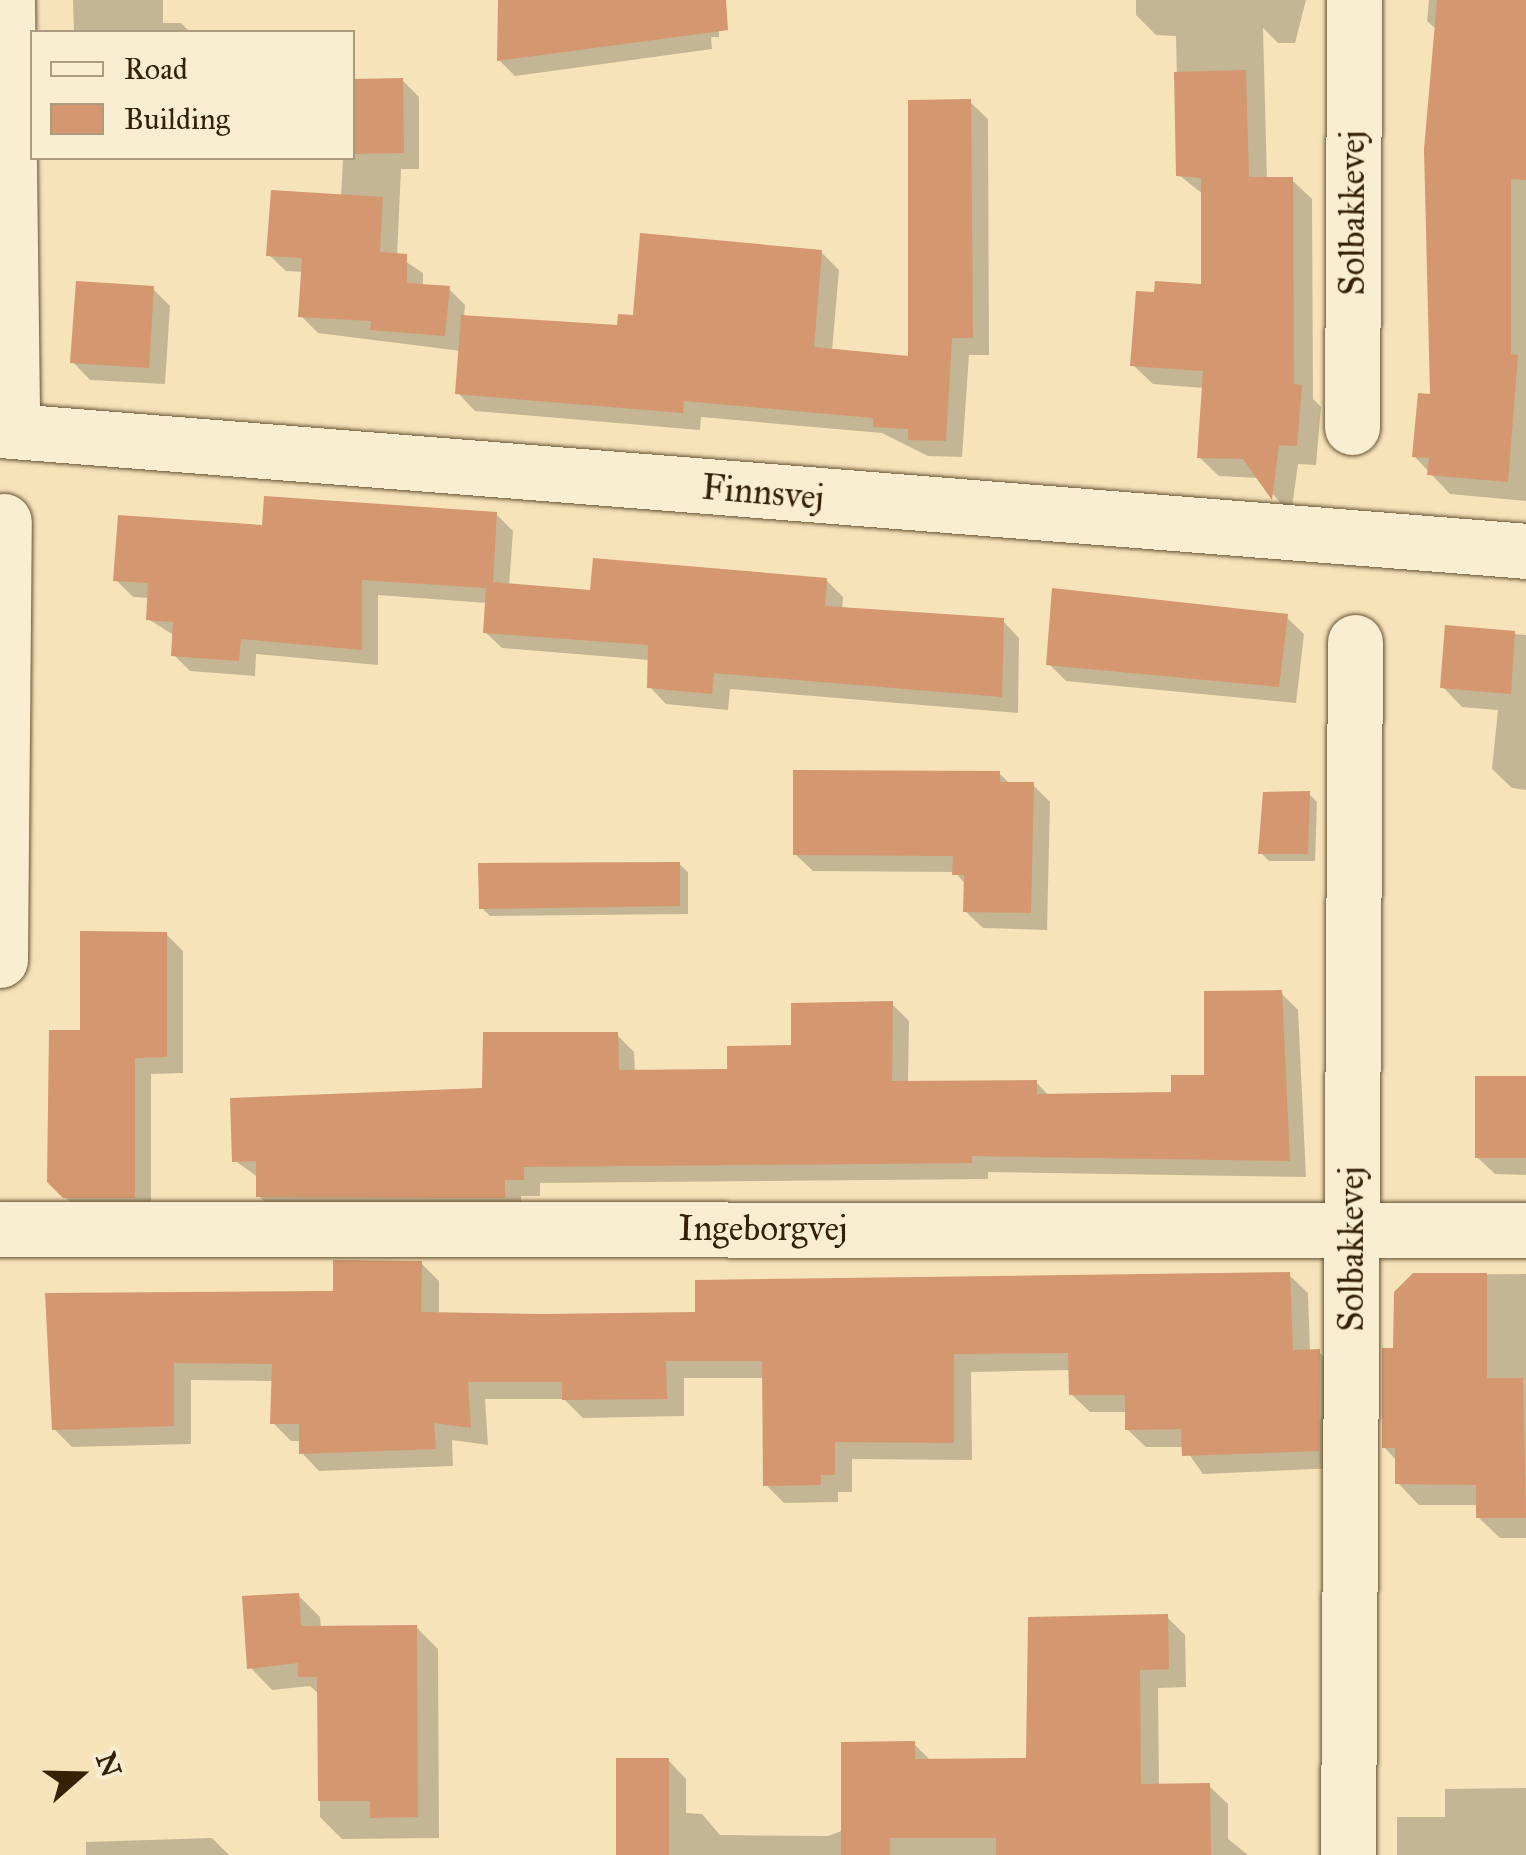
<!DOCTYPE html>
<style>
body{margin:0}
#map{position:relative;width:1526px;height:1855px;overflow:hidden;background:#f6e3ba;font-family:"IM FELL Great Primer",serif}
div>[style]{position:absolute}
.shadow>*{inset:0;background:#0003}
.building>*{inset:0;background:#d4976f}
.roads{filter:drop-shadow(0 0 2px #655233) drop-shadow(0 0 2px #655233)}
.minor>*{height:55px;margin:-27.5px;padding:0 27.5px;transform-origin:27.5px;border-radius:27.5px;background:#f9edd2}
.tertiary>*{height:55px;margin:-27.5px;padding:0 27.5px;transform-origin:27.5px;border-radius:27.5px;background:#f9edd2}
span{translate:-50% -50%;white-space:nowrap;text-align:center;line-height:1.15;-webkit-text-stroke:8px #f9edd2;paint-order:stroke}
.street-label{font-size:35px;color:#352206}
.legend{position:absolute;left:30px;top:30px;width:325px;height:130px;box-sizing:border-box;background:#f9edd2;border:2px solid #ab9c80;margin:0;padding:12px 18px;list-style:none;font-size:30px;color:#352206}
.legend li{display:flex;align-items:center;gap:20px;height:50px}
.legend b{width:50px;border:2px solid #ab9c80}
.north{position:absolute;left:30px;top:1725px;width:100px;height:100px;-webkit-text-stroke:8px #f9edd2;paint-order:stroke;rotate:70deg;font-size:28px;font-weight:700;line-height:40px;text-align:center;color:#352206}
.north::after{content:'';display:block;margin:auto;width:35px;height:45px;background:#352206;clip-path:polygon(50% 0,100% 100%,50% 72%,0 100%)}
</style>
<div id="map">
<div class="shadow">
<div style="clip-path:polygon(73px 0,163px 0,163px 23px,181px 23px,190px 32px,74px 32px)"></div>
<div style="clip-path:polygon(501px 0,719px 0,719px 37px,711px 37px,712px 49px,515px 76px,499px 60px)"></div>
<div style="clip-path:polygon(1136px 0,1306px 0,1295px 43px,1278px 43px,1263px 28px,1267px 180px,1292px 180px,1312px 199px,1313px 399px,1321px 407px,1316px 465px,1298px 464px,1291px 515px,1259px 478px,1219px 476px,1199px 457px,1204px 388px,1153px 384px,1133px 365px,1157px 294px,1203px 287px,1204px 195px,1179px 175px,1176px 36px,1156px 35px,1136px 15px)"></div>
<div style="clip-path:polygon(1429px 0,1526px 0,1526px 501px,1450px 494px,1414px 456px,1433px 397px,1437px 30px,1427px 21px)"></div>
<div style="clip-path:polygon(402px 80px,419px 97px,419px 169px,401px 169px,397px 256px,423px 273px,423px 286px,449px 289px,465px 305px,464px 317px,620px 328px,821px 252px,839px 270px,832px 351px,911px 358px,970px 102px,988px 119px,989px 355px,969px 355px,962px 457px,928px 456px,882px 433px,701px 417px,700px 430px,475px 411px,458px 393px,461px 351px,318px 333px,301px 316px,304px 272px,286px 271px,269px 255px,341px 197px,343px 158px,352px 158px,352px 81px)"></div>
<div style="clip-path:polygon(153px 289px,170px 306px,165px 384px,90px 380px,73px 362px)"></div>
<div style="clip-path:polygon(496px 514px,513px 531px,509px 586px,593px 593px,826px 580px,843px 597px,842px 610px,1003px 621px,1019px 638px,1018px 713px,730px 689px,728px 710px,666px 704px,650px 687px,650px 660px,502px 648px,485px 632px,487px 603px,378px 595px,378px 665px,256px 654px,255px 676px,190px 671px,174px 655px,175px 636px,148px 619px,150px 598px,133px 597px,116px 580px,264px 528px)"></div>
<div style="clip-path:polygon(1286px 617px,1304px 634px,1296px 703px,1066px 681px,1049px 664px)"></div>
<div style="clip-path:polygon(1447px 628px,1526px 635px,1526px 790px,1512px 788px,1492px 769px,1498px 710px,1462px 707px,1443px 687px)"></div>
<div style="clip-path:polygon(999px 773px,1010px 784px,1033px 785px,1050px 802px,1047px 930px,983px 928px,965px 911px,966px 885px,955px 872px,813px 871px,795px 854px)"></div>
<div style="clip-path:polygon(1308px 793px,1317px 802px,1315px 861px,1269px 861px,1261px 853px)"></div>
<div style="clip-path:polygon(679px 864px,688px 872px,688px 914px,490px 916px,482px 908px)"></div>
<div style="clip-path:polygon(166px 934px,183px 951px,183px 1073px,151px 1074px,151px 1214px,82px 1214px,49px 1181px,83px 1032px)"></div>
<div style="clip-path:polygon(1281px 993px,1298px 1010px,1306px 1177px,988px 1172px,988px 1179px,540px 1183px,540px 1196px,521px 1196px,521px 1214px,276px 1213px,259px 1196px,259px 1178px,234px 1160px,484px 1090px,617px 1035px,634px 1052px,635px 1073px,730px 1072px,892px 1004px,909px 1021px,908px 1083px,1036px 1082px,1049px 1096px,1174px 1094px,1206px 1078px)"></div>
<div style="clip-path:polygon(1526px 1079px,1526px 1175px,1495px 1174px,1477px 1157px)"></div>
<div style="clip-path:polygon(421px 1263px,439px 1281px,439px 1314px,698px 1315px,1289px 1275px,1308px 1293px,1310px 1352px,1319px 1352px,1337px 1370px,1336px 1468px,1203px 1474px,1184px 1447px,1146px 1447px,1127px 1429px,1127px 1412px,1090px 1412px,1071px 1394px,1071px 1370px,971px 1372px,972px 1460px,852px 1459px,852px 1492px,838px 1492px,838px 1502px,784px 1503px,765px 1484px,765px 1378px,684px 1378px,684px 1416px,583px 1418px,564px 1399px,485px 1399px,488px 1445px,452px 1440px,453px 1466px,319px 1471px,301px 1452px,301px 1441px,291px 1441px,273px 1423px,274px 1381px,191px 1380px,191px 1444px,72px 1447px,54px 1429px,48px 1295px,335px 1294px)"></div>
<div style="clip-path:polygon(1526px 1274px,1526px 1538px,1500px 1538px,1478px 1517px,1478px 1505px,1419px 1505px,1398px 1483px,1397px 1461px,1384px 1447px,1396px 1350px,1414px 1275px)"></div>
<div style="clip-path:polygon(298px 1595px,320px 1617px,321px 1628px,416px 1627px,438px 1649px,439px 1838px,342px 1839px,320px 1817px,320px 1695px,310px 1686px,272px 1690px,250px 1667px)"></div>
<div style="clip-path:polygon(1167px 1617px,1185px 1635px,1186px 1687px,1158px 1688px,1159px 1786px,1209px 1786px,1228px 1804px,1228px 1839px,1248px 1855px,619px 1855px,668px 1760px,686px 1779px,686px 1813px,702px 1814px,720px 1835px,828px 1836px,844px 1830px,914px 1744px,931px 1761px,1029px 1760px)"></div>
<div style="clip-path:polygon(1526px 1788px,1526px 1855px,1397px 1855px,1397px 1817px,1445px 1817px,1445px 1789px)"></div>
<div style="clip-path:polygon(212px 1838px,229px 1855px,86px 1855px,86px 1842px)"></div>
</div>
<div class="building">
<div style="clip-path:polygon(498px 0,726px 0,728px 30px,497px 61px)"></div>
<div style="clip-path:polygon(1437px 0,1526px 0,1526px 180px,1511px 179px,1511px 354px,1518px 355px,1508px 482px,1427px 475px,1429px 458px,1412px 457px,1418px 393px,1430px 394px,1424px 149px)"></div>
<div style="clip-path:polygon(1246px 70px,1249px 177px,1293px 177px,1294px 384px,1302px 385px,1297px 446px,1279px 445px,1272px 500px,1243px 459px,1197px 458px,1203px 371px,1130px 366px,1136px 291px,1154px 292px,1155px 281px,1201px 284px,1201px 178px,1176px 176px,1174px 72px)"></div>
<div style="clip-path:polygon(403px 78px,404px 153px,352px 154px,352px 79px)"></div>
<div style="clip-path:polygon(971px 99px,973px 338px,952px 338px,946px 441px,908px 440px,908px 429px,873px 427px,873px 418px,684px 401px,683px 413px,455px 394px,461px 315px,617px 325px,618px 314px,633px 315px,640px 233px,822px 250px,814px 347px,908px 356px,908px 100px)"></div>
<div style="clip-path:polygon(271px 190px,383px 197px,380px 252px,407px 254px,407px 283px,450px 286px,445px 336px,370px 330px,371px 321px,298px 317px,302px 258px,266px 256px)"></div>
<div style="clip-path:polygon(76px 281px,154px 286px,149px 368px,70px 363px)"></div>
<div style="clip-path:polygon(264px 496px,497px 512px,493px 582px,590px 590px,593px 558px,827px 578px,825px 606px,1004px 618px,1002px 697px,714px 673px,712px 694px,647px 688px,648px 645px,483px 633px,486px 588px,362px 580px,362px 650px,241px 639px,239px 661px,171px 656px,173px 622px,146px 620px,148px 583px,113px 581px,118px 515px,262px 525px)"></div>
<div style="clip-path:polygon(1052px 588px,1288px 614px,1279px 687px,1046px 665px)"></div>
<div style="clip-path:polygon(1445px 625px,1515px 631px,1511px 694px,1440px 688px)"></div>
<div style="clip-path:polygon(793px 770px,1000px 771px,1000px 782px,1034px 782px,1031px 913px,963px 912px,964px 875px,952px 875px,953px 856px,793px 855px)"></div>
<div style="clip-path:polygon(1310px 791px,1308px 854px,1258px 854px,1263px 792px)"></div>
<div style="clip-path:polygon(680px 862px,680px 906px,479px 909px,478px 863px)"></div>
<div style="clip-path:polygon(80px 931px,167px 932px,167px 1057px,135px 1058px,135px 1198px,63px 1198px,47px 1182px,49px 1030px,80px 1030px)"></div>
<div style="clip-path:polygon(1282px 990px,1290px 1161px,972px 1156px,972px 1163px,524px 1167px,524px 1180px,505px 1180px,505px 1198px,468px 1198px,256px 1197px,256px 1161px,232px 1162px,230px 1098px,482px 1088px,483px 1032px,618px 1032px,619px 1070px,727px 1069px,727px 1046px,791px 1045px,791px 1003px,893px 1001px,892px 1081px,1037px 1080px,1037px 1094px,1171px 1092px,1171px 1075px,1204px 1075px,1204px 991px)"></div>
<div style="clip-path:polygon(1475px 1076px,1526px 1076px,1526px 1158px,1475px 1158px)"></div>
<div style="clip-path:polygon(333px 1260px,422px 1261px,421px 1312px,544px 1314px,695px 1312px,695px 1280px,1290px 1272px,1293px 1350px,1320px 1349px,1319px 1451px,1182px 1456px,1181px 1429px,1125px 1430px,1125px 1395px,1069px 1395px,1068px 1353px,954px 1354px,954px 1443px,835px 1442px,835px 1475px,821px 1475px,821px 1485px,763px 1486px,762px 1361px,666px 1361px,667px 1399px,562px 1400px,562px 1382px,468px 1382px,471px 1428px,434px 1423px,436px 1449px,299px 1454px,299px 1424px,270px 1424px,272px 1364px,174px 1363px,174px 1426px,52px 1430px,45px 1293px,333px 1291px)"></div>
<div style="clip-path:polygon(1413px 1273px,1487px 1273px,1487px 1378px,1523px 1378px,1526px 1518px,1476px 1518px,1476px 1485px,1395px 1484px,1395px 1448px,1382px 1448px,1382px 1348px,1393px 1348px,1394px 1292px)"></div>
<div style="clip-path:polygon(299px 1593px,301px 1626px,417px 1625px,418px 1817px,370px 1818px,370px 1801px,318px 1801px,317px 1677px,298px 1677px,298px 1663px,247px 1669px,242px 1596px)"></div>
<div style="clip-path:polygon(1168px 1614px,1169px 1669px,1140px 1670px,1141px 1784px,1210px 1783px,1211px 1855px,996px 1855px,996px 1838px,890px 1838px,890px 1855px,841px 1855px,841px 1742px,915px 1741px,915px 1759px,1026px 1758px,1028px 1617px)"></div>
<div style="clip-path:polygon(616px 1758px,669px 1758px,669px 1855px,616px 1855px)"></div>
</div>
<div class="roads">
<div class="minor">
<div style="left:7px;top:0;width:431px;rotate:89.3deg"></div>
<div style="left:1352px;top:427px;width:427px;rotate:-89.7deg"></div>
<div style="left:0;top:960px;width:439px;rotate:-89.5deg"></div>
<div style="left:0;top:1229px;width:1526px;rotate:0.04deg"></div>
<div style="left:1348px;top:1855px;width:1213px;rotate:-89.67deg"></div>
</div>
<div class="tertiary">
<div style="left:0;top:430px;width:1531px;rotate:4.53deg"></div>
</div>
</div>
<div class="street-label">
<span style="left:1353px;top:213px;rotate:-90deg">Solbakkevej</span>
<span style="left:763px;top:493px;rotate:5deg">Finnsvej</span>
<span style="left:763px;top:1229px">Ingeborgvej</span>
<span style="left:1352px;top:1249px;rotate:-90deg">Solbakkevej</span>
</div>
<ul class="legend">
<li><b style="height:12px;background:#f9edd2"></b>Road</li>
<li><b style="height:28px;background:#d4976f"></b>Building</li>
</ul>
<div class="north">N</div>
</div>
